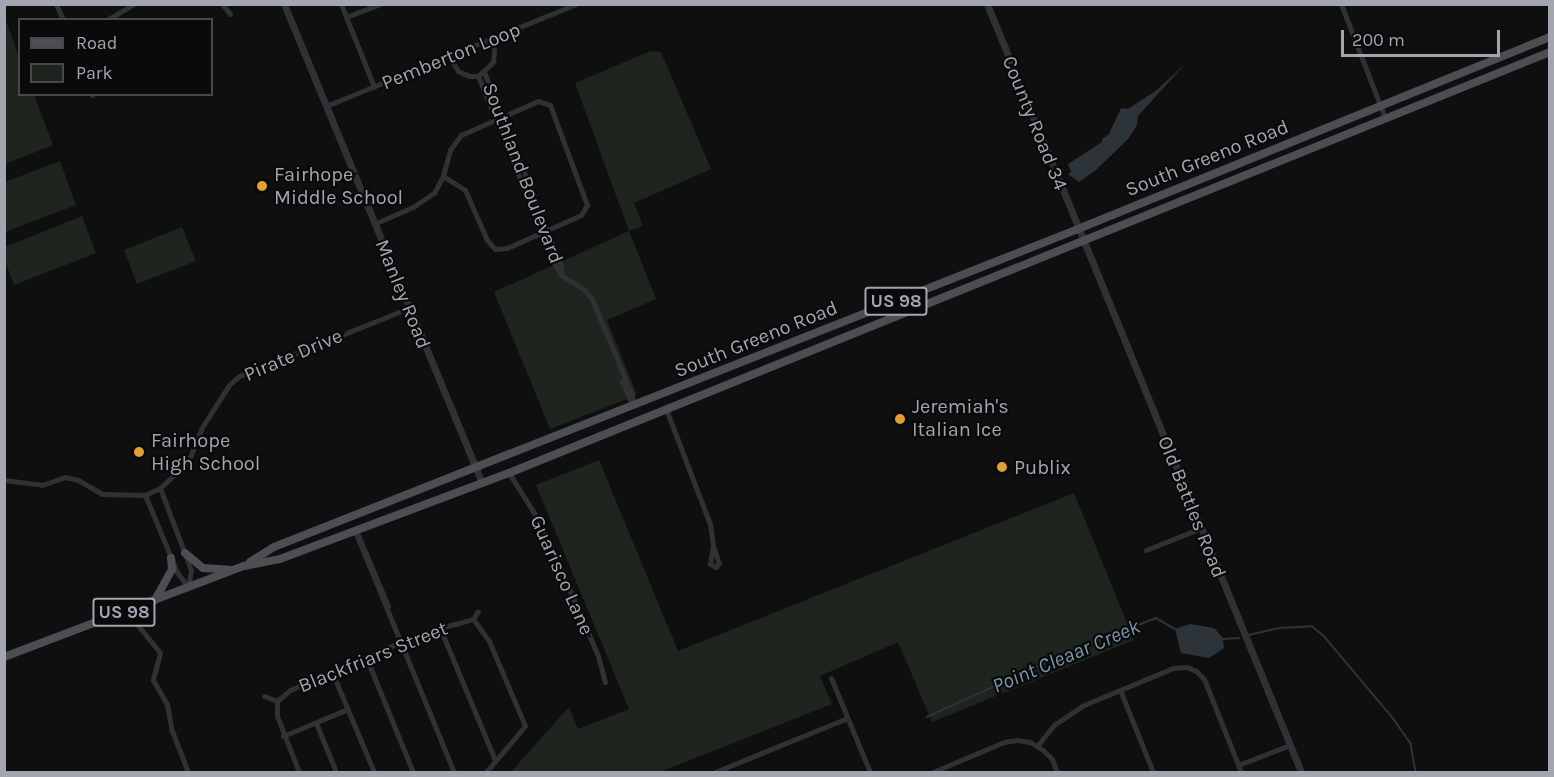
<!DOCTYPE html>
<style>
body{margin:0}
#map{position:relative;width:1554px;height:777px;overflow:hidden;background:#0f0f10;font-family:Karla,sans-serif}
div>[style]{position:absolute}
.green>*{inset:0;background:#1e241e}
.water>*{inset:0;background:#2c343a}
.stream>*{height:1.5px;margin:-0.75px;padding:0 0.75px;transform-origin:0.75px;border-radius:0.75px;background:#2c343a}
.minor>*{height:5px;margin:-2.5px;padding:0 2.5px;transform-origin:2.5px;border-radius:2.5px;background:#303135}
.tertiary>*{height:7px;margin:-3.5px;padding:0 3.5px;transform-origin:3.5px;border-radius:3.5px;background:#303135}
.primary>*{height:8px;margin:-4px;padding:0 4px;transform-origin:4px;border-radius:4px;background:#4d4e54}
.dots>*{width:16px;height:16px;translate:-50% -50%;box-sizing:border-box;border:3px solid #0a0a0b;border-radius:50%}
span{translate:-50% -50%;white-space:nowrap;text-align:center;line-height:1.15;-webkit-text-stroke:4.5px #0a0a0b;paint-order:stroke}
.shield-label span{padding:2px 4px;background:#0a0a0b;border:2px solid;border-radius:4px;-webkit-text-stroke-width:0}
.shield-label{font-size:18px;color:#a1a6b0;font-weight:700}
.street-label{font-size:20px;color:#a1a6b0}
.poi-label{font-size:20px;color:#a1a6b0}
.left{translate:0 -50%;text-align:left}
.water-label{font-size:21px;color:#7996aa;font-style:italic}
.frame{position:absolute;inset:0;border:6px solid #a1a6b0;pointer-events:none}
.legend{position:absolute;left:18px;top:18px;width:195px;height:78px;box-sizing:border-box;background:#0a0a0b;border:2px solid #46484d;margin:0;padding:8px 10px;list-style:none;font-size:18px;color:#a1a6b0}
.legend li{display:flex;align-items:center;gap:12px;height:30px}
.legend b{width:30px;border:2px solid #46484d}
.scale{position:absolute;left:1341px;top:30px;width:159px;height:27px;box-sizing:border-box;border:3px solid #a1a6b0;border-top:0;padding-left:8px;font-size:18px;line-height:21px;white-space:nowrap;color:#a1a6b0;-webkit-text-stroke:4px #0a0a0b;paint-order:stroke}
</style>
<div id="map">
<div class="green">
<div style="clip-path:polygon(5px 18px,19px 57px,20px 94px,34px 95px,53px 145px,5px 164px)"></div>
<div style="clip-path:polygon(651px 51px,661px 52px,711px 169px,634px 203px,643px 226px,629px 231px,656px 299px,607px 320px,637px 395px,550px 429px,494px 292px,629px 231px,575px 83px)"></div>
<div style="clip-path:polygon(60px 161px,76px 205px,5px 232px,5px 182px)"></div>
<div style="clip-path:polygon(82px 216px,96px 253px,14px 285px,5px 261px,5px 247px)"></div>
<div style="clip-path:polygon(182px 227px,196px 261px,137px 284px,124px 250px)"></div>
<div style="clip-path:polygon(599px 460px,678px 651px,1074px 493px,1134px 640px,932px 722px,898px 642px,820px 676px,832px 704px,660px 772px,511px 772px,569px 707px,578px 729px,629px 709px,536px 485px)"></div>
</div>
<div class="water">
<div style="clip-path:polygon(1185px 64px,1138px 116px,1137px 125px,1128px 139px,1096px 170px,1079px 182px,1068px 174px,1071px 172px,1068px 164px,1102px 142px,1102px 139px,1109px 134px,1121px 108px,1128px 109px,1157px 90px)"></div>
<div style="clip-path:polygon(1190px 624px,1214px 628px,1223px 638px,1224px 648px,1209px 658px,1181px 653px,1175px 629px)"></div>
</div>
<div class="stream">
<div style="left:1249px;top:635px;width:31px;rotate:-13deg"></div>
<div style="left:1279px;top:628px;width:33px;rotate:-3deg"></div>
<div style="left:1312px;top:626px;width:16px;rotate:40deg"></div>
<div style="left:1324px;top:636px;width:107px;rotate:49.9deg"></div>
<div style="left:1393px;top:718px;width:32px;rotate:55deg"></div>
<div style="left:1411px;top:744px;width:28px;rotate:80deg"></div>
<div style="left:1222px;top:639px;width:17px;rotate:-3deg"></div>
<div style="left:927px;top:717px;width:166px;rotate:-24.6deg"></div>
<div style="left:1078px;top:648px;width:84px;rotate:-21deg"></div>
<div style="left:1156px;top:618px;width:22px;rotate:30deg"></div>
</div>
<div class="minor">
<div style="left:56px;top:4px;width:17px;rotate:66deg"></div>
<div style="left:222px;top:4px;width:13px;rotate:51deg"></div>
<div style="left:341px;top:4px;width:89px;rotate:68.3deg"></div>
<div style="left:1341px;top:4px;width:122px;rotate:68.9deg"></div>
<div style="left:346px;top:17px;width:36px;rotate:-21deg"></div>
<div style="left:107px;top:20px;width:31px;rotate:-31deg"></div>
<div style="left:449px;top:57px;width:17px;rotate:57deg"></div>
<div style="left:458px;top:71px;width:12px;rotate:24deg"></div>
<div style="left:469px;top:76px;width:9px"></div>
<div style="left:478px;top:76px;width:21px;rotate:-43deg"></div>
<div style="left:493px;top:62px;width:12px;rotate:-85deg"></div>
<div style="left:494px;top:50px;width:11px;rotate:-112deg"></div>
<div style="left:484px;top:72px;width:208px;rotate:68.2deg"></div>
<div style="left:561px;top:265px;width:8px;rotate:90deg"></div>
<div style="left:478px;top:76px;width:204px;rotate:67.8deg"></div>
<div style="left:555px;top:265px;width:12px;rotate:59deg"></div>
<div style="left:561px;top:275px;width:28px;rotate:32deg"></div>
<div style="left:585px;top:290px;width:11px;rotate:52deg"></div>
<div style="left:592px;top:299px;width:104px;rotate:67.4deg"></div>
<div style="left:632px;top:395px;width:11px;rotate:85deg"></div>
<div style="left:92px;top:94px;width:1px;rotate:90deg"></div>
<div style="left:326px;top:106px;width:270px;rotate:-22.2deg"></div>
<div style="left:374px;top:224px;width:43px;rotate:-23.6deg"></div>
<div style="left:413px;top:207px;width:25px;rotate:-34deg"></div>
<div style="left:434px;top:193px;width:19px;rotate:-62deg"></div>
<div style="left:443px;top:176px;width:27px;rotate:-75deg"></div>
<div style="left:450px;top:150px;width:19px;rotate:-54deg"></div>
<div style="left:461px;top:135px;width:84px;rotate:-23.8deg"></div>
<div style="left:538px;top:101px;width:13px;rotate:18deg"></div>
<div style="left:550px;top:105px;width:107px;rotate:69.7deg"></div>
<div style="left:587px;top:205px;width:12px;rotate:121deg"></div>
<div style="left:581px;top:215px;width:81px;rotate:156deg"></div>
<div style="left:507px;top:248px;width:12px;rotate:175deg"></div>
<div style="left:495px;top:249px;width:12px;rotate:-132deg"></div>
<div style="left:487px;top:240px;width:55px;rotate:-113.7deg"></div>
<div style="left:465px;top:190px;width:26px;rotate:-148deg"></div>
<div style="left:622px;top:381px;width:23px;rotate:67deg"></div>
<div style="left:666px;top:409px;width:123px;rotate:69.1deg"></div>
<div style="left:710px;top:524px;width:22px;rotate:82deg"></div>
<div style="left:509px;top:473px;width:60px;rotate:57.9deg"></div>
<div style="left:541px;top:524px;width:144px;rotate:66.6deg"></div>
<div style="left:598px;top:656px;width:27px;rotate:75deg"></div>
<div style="left:4px;top:480px;width:38px;rotate:7deg"></div>
<div style="left:42px;top:485px;width:24px;rotate:-19deg"></div>
<div style="left:65px;top:477px;width:13px;rotate:13deg"></div>
<div style="left:78px;top:480px;width:28px;rotate:30deg"></div>
<div style="left:102px;top:494px;width:43px;rotate:1.3deg"></div>
<div style="left:145px;top:495px;width:17px;rotate:-25deg"></div>
<div style="left:160px;top:488px;width:38px;rotate:-43deg"></div>
<div style="left:188px;top:462px;width:35px;rotate:-68deg"></div>
<div style="left:201px;top:429px;width:52px;rotate:-57.5deg"></div>
<div style="left:229px;top:385px;width:13px;rotate:-42deg"></div>
<div style="left:239px;top:376px;width:183px;rotate:-21.8deg"></div>
<div style="left:160px;top:488px;width:88px;rotate:69.3deg"></div>
<div style="left:191px;top:570px;width:17px;rotate:100deg"></div>
<div style="left:145px;top:495px;width:83px;rotate:67.4deg"></div>
<div style="left:177px;top:572px;width:19px;rotate:54deg"></div>
<div style="left:355px;top:531px;width:261px;rotate:67.7deg"></div>
<div style="left:358px;top:535px;width:77px;rotate:67.1deg"></div>
<div style="left:713px;top:546px;width:18px;rotate:71deg"></div>
<div style="left:719px;top:563px;width:5px;rotate:127deg"></div>
<div style="left:716px;top:567px;width:7px;rotate:-153deg"></div>
<div style="left:710px;top:564px;width:18px;rotate:-81deg"></div>
<div style="left:1146px;top:550px;width:59px;rotate:-21.8deg"></div>
<div style="left:130px;top:609px;width:15px;rotate:67deg"></div>
<div style="left:136px;top:623px;width:38px;rotate:51deg"></div>
<div style="left:160px;top:653px;width:28px;rotate:105deg"></div>
<div style="left:153px;top:680px;width:28px;rotate:60deg"></div>
<div style="left:167px;top:704px;width:27px;rotate:80deg"></div>
<div style="left:172px;top:731px;width:44px;rotate:68.7deg"></div>
<div style="left:473px;top:619px;width:27px;rotate:54deg"></div>
<div style="left:489px;top:641px;width:92px;rotate:67deg"></div>
<div style="left:525px;top:726px;width:60px;rotate:130.3deg"></div>
<div style="left:473px;top:619px;width:9px;rotate:-58deg"></div>
<div style="left:440px;top:628px;width:143px;rotate:67.4deg"></div>
<div style="left:366px;top:657px;width:124px;rotate:67.8deg"></div>
<div style="left:332px;top:672px;width:108px;rotate:67.2deg"></div>
<div style="left:831px;top:678px;width:102px;rotate:67.5deg"></div>
<div style="left:1120px;top:690px;width:88px;rotate:68.1deg"></div>
<div style="left:264px;top:696px;width:14px;rotate:21deg"></div>
<div style="left:277px;top:701px;width:17px;rotate:-40deg"></div>
<div style="left:290px;top:690px;width:121px;rotate:-23.4deg"></div>
<div style="left:401px;top:642px;width:41px;rotate:-19.7deg"></div>
<div style="left:440px;top:628px;width:34px;rotate:-15deg"></div>
<div style="left:277px;top:701px;width:15px;rotate:90deg"></div>
<div style="left:277px;top:716px;width:60px;rotate:68.6deg"></div>
<div style="left:316px;top:723px;width:53px;rotate:67.8deg"></div>
<div style="left:283px;top:736px;width:70px;rotate:-22.6deg"></div>
<div style="left:1037px;top:746px;width:27px;rotate:-51deg"></div>
<div style="left:1054px;top:725px;width:36px;rotate:-34deg"></div>
<div style="left:1084px;top:705px;width:96px;rotate:-22.6deg"></div>
<div style="left:1173px;top:668px;width:14px;rotate:-4deg"></div>
<div style="left:1187px;top:667px;width:10px;rotate:24deg"></div>
<div style="left:1196px;top:671px;width:11px;rotate:45deg"></div>
<div style="left:1204px;top:679px;width:100px;rotate:68.3deg"></div>
<div style="left:1238px;top:765px;width:56px;rotate:-21deg"></div>
<div style="left:715px;top:772px;width:143px;rotate:-22.2deg"></div>
<div style="left:933px;top:772px;width:77px;rotate:-22.9deg"></div>
<div style="left:1004px;top:742px;width:13px;rotate:-9deg"></div>
<div style="left:1017px;top:740px;width:13px;rotate:9deg"></div>
<div style="left:1030px;top:742px;width:15px;rotate:32deg"></div>
<div style="left:1043px;top:750px;width:13px;rotate:45deg"></div>
<div style="left:1052px;top:759px;width:14px;rotate:69deg"></div>
</div>
<div class="tertiary">
<div style="left:284px;top:4px;width:518px;rotate:67.54deg"></div>
<div style="left:987px;top:4px;width:830px;rotate:67.76deg"></div>
</div>
<div class="primary">
<div style="left:185px;top:553px;width:23px;rotate:40deg"></div>
<div style="left:203px;top:568px;width:26px;rotate:4deg"></div>
<div style="left:250px;top:562px;width:28px;rotate:-32deg"></div>
<div style="left:274px;top:547px;width:865px;rotate:-21.58deg"></div>
<div style="left:1078px;top:229px;width:510px;rotate:-22.14deg"></div>
<div style="left:155px;top:600px;width:35px;rotate:-61deg"></div>
<div style="left:172px;top:569px;width:11px;rotate:-95deg"></div>
<div style="left:4px;top:657px;width:257px;rotate:-20.8deg"></div>
<div style="left:244px;top:566px;width:37px;rotate:-11deg"></div>
<div style="left:280px;top:559px;width:245px;rotate:-20.6deg"></div>
<div style="left:509px;top:473px;width:1123px;rotate:-22.02deg"></div>
</div>
<div class="dots">
<div style="left:262px;top:186px;background:#e49f33"></div>
<div style="left:900px;top:419px;background:#e49f33"></div>
<div style="left:139px;top:452px;background:#e49f33"></div>
<div style="left:1002px;top:467px;background:#e49f33"></div>
</div>
<div class="shield-label">
<span style="left:896px;top:301px">US 98</span>
<span style="left:124px;top:612px">US 98</span>
</div>
<div class="street-label">
<span style="left:451px;top:56px;rotate:-22deg">Pemberton Loop</span>
<span style="left:1035px;top:123px;rotate:68deg">County Road 34</span>
<span style="left:1207px;top:158px;rotate:-22deg">South Greeno Road</span>
<span style="left:523px;top:173px;rotate:69deg">Southland Boulevard</span>
<span style="left:403px;top:294px;rotate:68deg">Manley Road</span>
<span style="left:756px;top:339px;rotate:-22deg">South Greeno Road</span>
<span style="left:293px;top:355px;rotate:-23deg">Pirate Drive</span>
<span style="left:1192px;top:507px;rotate:68deg">Old Battles Road</span>
<span style="left:562px;top:575px;rotate:66deg">Guarisco Lane</span>
<span style="left:373px;top:657px;rotate:-22deg">Blackfriars Street</span>
</div>
<div class="poi-label">
<span class="left" style="left:274px;top:186px">Fairhope<br>Middle School</span>
<span class="left" style="left:912px;top:418px">Jeremiah's<br>Italian Ice</span>
<span class="left" style="left:151px;top:452px">Fairhope<br>High School</span>
<span class="left" style="left:1014px;top:467px">Publix</span>
</div>
<div class="water-label">
<span style="left:1066px;top:656px;rotate:-23deg">Point Cleaar Creek</span>
</div>
<div class="frame"></div>
<ul class="legend">
<li><b style="height:8px;background:#4d4e54"></b>Road</li>
<li><b style="height:16px;background:#1e241e"></b>Park</li>
</ul>
<div class="scale">200 m</div>
</div>
